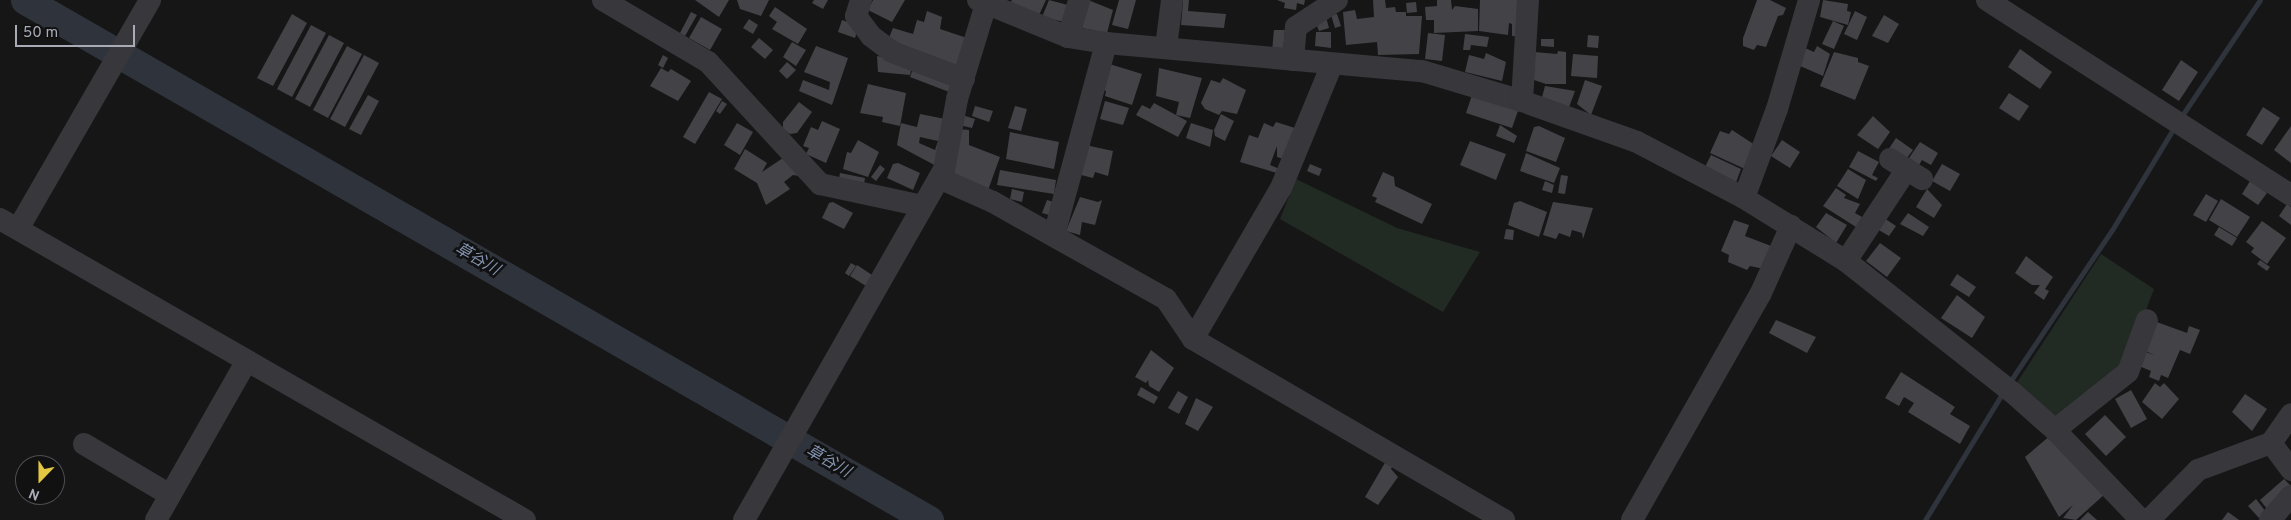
<!DOCTYPE html>
<meta charset="utf-8">
<style>
body{margin:0}
#map{position:relative;width:2291px;height:520px;overflow:hidden;background:#161617;font-family:Overpass,"Noto Sans JP",sans-serif}
div>[style]{position:absolute}
.green>*{inset:0;background:#222a24}
.stream>*{height:5px;margin:-2.5px;padding:0 2.5px;transform-origin:2.5px;border-radius:2.5px;background:#2f343c}
.river>*{height:29px;margin:-14.5px;padding:0 14.5px;transform-origin:14.5px;border-radius:14.5px;background:#2f343c}
.building>*{inset:0;background:#434347}
.minor>*{height:22px;margin:-11px;padding:0 11px;transform-origin:11px;border-radius:11px;background:#37373c}
span{translate:-50% -50%;white-space:nowrap;text-align:center;line-height:1.15;-webkit-text-stroke:5px #111112;paint-order:stroke}
.water-label{font-size:16px;color:#8393af;font-style:italic}
.north{position:absolute;left:15px;top:455px;width:50px;height:50px;box-sizing:border-box;background:#111112;border:1px solid #4e4f54;border-radius:50%;rotate:202deg;font-size:14px;font-weight:700;line-height:20px;text-align:center;color:#a9abb6}
.north::after{content:'';display:block;margin:auto;width:18px;height:22px;background:#e3c742;clip-path:polygon(50% 0,100% 100%,50% 72%,0 100%)}
.scale{position:absolute;left:15px;top:25px;width:120px;height:22px;box-sizing:border-box;border:2px solid #a9abb6;border-top:0;padding-left:6px;font-size:15px;line-height:18px;white-space:nowrap;color:#a9abb6;-webkit-text-stroke:4px #111112;paint-order:stroke}
</style>
<div id="map">
<div class="green">
<div style="clip-path:polygon(1296px 179px,1397px 228px,1480px 252px,1443px 312px,1280px 219px)"></div>
<div style="clip-path:polygon(2101px 254px,2154px 289px,2123px 371px,2053px 419px,2014px 387px)"></div>
</div>
<div class="stream">
<div style="left:2181px;top:117px;width:141px;rotate:-56deg"></div>
<div style="left:2009px;top:383px;width:184px;rotate:-56.1deg"></div>
<div style="left:2112px;top:230px;width:122px;rotate:-58.8deg"></div>
<div style="left:1925px;top:520px;width:150px;rotate:-58.6deg"></div>
</div>
<div class="river">
<div style="left:25px;top:0;width:1043px;rotate:29.91deg"></div>
</div>
<div class="building">
<div style="clip-path:polygon(695px 0,729px 0,719px 17px)"></div>
<div style="clip-path:polygon(737px 0,769px 0,761px 16px,740px 9px)"></div>
<div style="clip-path:polygon(814px 0,828px 0,823px 9px,812px 3px)"></div>
<div style="clip-path:polygon(873px 0,905px 0,892px 22px,868px 10px)"></div>
<div style="clip-path:polygon(1012px 0,1046px 0,1039px 15px,1010px 3px)"></div>
<div style="clip-path:polygon(1049px 0,1075px 7px,1069px 23px,1042px 17px)"></div>
<div style="clip-path:polygon(1088px 0,1113px 10px,1107px 33px,1082px 28px)"></div>
<div style="clip-path:polygon(1119px 0,1136px 0,1128px 29px,1112px 25px)"></div>
<div style="clip-path:polygon(1183px 0,1189px 0,1188px 11px,1226px 14px,1224px 28px,1181px 25px)"></div>
<div style="clip-path:polygon(1277px 0,1305px 0,1304px 5px,1297px 3px,1296px 10px,1284px 8px,1285px 3px)"></div>
<div style="clip-path:polygon(1373px 0,1385px 0,1386px 8px,1395px 7px,1396px 12px,1406px 12px,1406px 16px,1422px 16px,1419px 54px,1378px 55px,1377px 42px,1346px 45px,1343px 12px,1355px 10px,1357px 19px,1374px 17px)"></div>
<div style="clip-path:polygon(1437px 0,1451px 0,1452px 10px,1455px 6px,1478px 9px,1478px 31px,1434px 33px,1434px 20px,1426px 20px,1425px 7px,1437px 6px)"></div>
<div style="clip-path:polygon(1480px 0,1523px 0,1522px 37px,1512px 36px,1512px 24px,1509px 23px,1508px 35px,1479px 31px)"></div>
<div style="clip-path:polygon(1757px 0,1770px 0,1786px 8px,1783px 15px,1778px 16px,1766px 47px,1757px 45px,1754px 50px,1743px 46px,1743px 38px)"></div>
<div style="clip-path:polygon(1823px 0,1848px 4px,1847px 11px,1851px 12px,1848px 25px,1820px 17px)"></div>
<div style="clip-path:polygon(1416px 2px,1417px 12px,1407px 13px,1406px 3px)"></div>
<div style="clip-path:polygon(775px 7px,807px 29px,798px 44px,772px 29px,777px 22px,769px 16px)"></div>
<div style="clip-path:polygon(927px 11px,942px 17px,940px 29px,967px 38px,965px 74px,887px 42px,893px 28px,913px 34px,917px 20px,924px 22px)"></div>
<div style="clip-path:polygon(1855px 11px,1867px 17px,1857px 40px,1844px 34px)"></div>
<div style="clip-path:polygon(691px 12px,697px 15px,685px 36px,680px 33px)"></div>
<div style="clip-path:polygon(292px 14px,307px 23px,273px 86px,257px 78px)"></div>
<div style="clip-path:polygon(1337px 14px,1341px 26px,1335px 28px,1331px 15px)"></div>
<div style="clip-path:polygon(1884px 15px,1899px 24px,1888px 43px,1872px 36px)"></div>
<div style="clip-path:polygon(701px 17px,722px 29px,710px 50px,689px 38px)"></div>
<div style="clip-path:polygon(1326px 17px,1329px 28px,1319px 31px,1315px 21px)"></div>
<div style="clip-path:polygon(749px 19px,758px 25px,753px 34px,743px 28px)"></div>
<div style="clip-path:polygon(842px 20px,859px 26px,855px 38px,838px 32px)"></div>
<div style="clip-path:polygon(1833px 21px,1844px 26px,1834px 49px,1822px 44px)"></div>
<div style="clip-path:polygon(311px 25px,326px 33px,292px 97px,277px 89px)"></div>
<div style="clip-path:polygon(1274px 30px,1285px 30px,1283px 52px,1272px 51px)"></div>
<div style="clip-path:polygon(1316px 32px,1331px 32px,1331px 48px,1315px 46px)"></div>
<div style="clip-path:polygon(1428px 33px,1445px 35px,1442px 61px,1425px 59px)"></div>
<div style="clip-path:polygon(1465px 34px,1489px 37px,1487px 47px,1471px 45px,1470px 50px,1463px 50px)"></div>
<div style="clip-path:polygon(329px 35px,344px 43px,310px 107px,295px 99px)"></div>
<div style="clip-path:polygon(1588px 35px,1599px 36px,1598px 48px,1587px 47px)"></div>
<div style="clip-path:polygon(759px 38px,773px 50px,765px 59px,751px 47px)"></div>
<div style="clip-path:polygon(1541px 39px,1554px 39px,1554px 47px,1541px 46px)"></div>
<div style="clip-path:polygon(792px 42px,806px 50px,796px 66px,783px 57px)"></div>
<div style="clip-path:polygon(347px 46px,362px 54px,328px 118px,313px 110px)"></div>
<div style="clip-path:polygon(816px 46px,848px 58px,832px 105px,799px 91px,803px 80px,829px 90px,830px 82px,804px 72px)"></div>
<div style="clip-path:polygon(1817px 46px,1830px 54px,1823px 76px,1798px 65px,1805px 48px,1814px 52px)"></div>
<div style="clip-path:polygon(2020px 49px,2052px 72px,2040px 89px,2008px 67px)"></div>
<div style="clip-path:polygon(1558px 51px,1566px 52px,1566px 84px,1546px 84px,1531px 79px,1534px 52px,1557px 54px)"></div>
<div style="clip-path:polygon(1834px 52px,1858px 58px,1858px 62px,1869px 66px,1855px 100px,1820px 86px)"></div>
<div style="clip-path:polygon(1486px 53px,1506px 62px,1502px 81px,1465px 72px,1469px 55px,1484px 59px)"></div>
<div style="clip-path:polygon(1573px 54px,1598px 56px,1597px 78px,1571px 76px)"></div>
<div style="clip-path:polygon(364px 55px,379px 63px,345px 127px,330px 119px)"></div>
<div style="clip-path:polygon(663px 55px,668px 58px,663px 68px,658px 65px)"></div>
<div style="clip-path:polygon(877px 56px,913px 62px,910px 75px,878px 72px)"></div>
<div style="clip-path:polygon(2181px 60px,2198px 72px,2179px 101px,2162px 90px)"></div>
<div style="clip-path:polygon(787px 62px,796px 70px,787px 79px,779px 71px)"></div>
<div style="clip-path:polygon(1103px 62px,1142px 74px,1132px 105px,1105px 96px,1106px 91px,1096px 87px)"></div>
<div style="clip-path:polygon(914px 66px,961px 82px,957px 95px,910px 77px)"></div>
<div style="clip-path:polygon(661px 68px,668px 72px,671px 69px,691px 81px,678px 101px,650px 86px)"></div>
<div style="clip-path:polygon(1159px 68px,1202px 78px,1190px 118px,1176px 115px,1179px 102px,1156px 96px)"></div>
<div style="clip-path:polygon(1223px 78px,1246px 90px,1237px 114px,1222px 111px,1219px 115px,1205px 109px,1201px 103px,1211px 80px,1220px 83px)"></div>
<div style="clip-path:polygon(1585px 80px,1602px 86px,1591px 115px,1577px 104px)"></div>
<div style="clip-path:polygon(868px 84px,906px 93px,900px 126px,882px 122px,883px 117px,860px 113px)"></div>
<div style="clip-path:polygon(1545px 86px,1575px 91px,1568px 110px,1541px 101px)"></div>
<div style="clip-path:polygon(709px 92px,722px 99px,695px 144px,683px 137px)"></div>
<div style="clip-path:polygon(1473px 92px,1519px 108px,1512px 128px,1466px 113px)"></div>
<div style="clip-path:polygon(2009px 93px,2029px 106px,2019px 121px,1999px 108px)"></div>
<div style="clip-path:polygon(368px 95px,379px 101px,361px 135px,349px 129px)"></div>
<div style="clip-path:polygon(722px 101px,727px 104px,720px 114px,716px 111px)"></div>
<div style="clip-path:polygon(1105px 101px,1129px 108px,1123px 125px,1100px 119px)"></div>
<div style="clip-path:polygon(799px 102px,812px 112px,797px 133px,790px 134px,783px 129px,783px 122px)"></div>
<div style="clip-path:polygon(1154px 103px,1187px 121px,1178px 137px,1136px 115px,1142px 105px,1150px 109px)"></div>
<div style="clip-path:polygon(975px 106px,993px 111px,989px 122px,972px 116px)"></div>
<div style="clip-path:polygon(1015px 106px,1027px 109px,1021px 131px,1008px 128px)"></div>
<div style="clip-path:polygon(2263px 107px,2280px 118px,2262px 145px,2246px 135px)"></div>
<div style="clip-path:polygon(evenodd,920px 114px,950px 120px,940px 168px,897px 145px,901px 123px,917px 127px,920px 114px,920px 137px,938px 141px,935px 150px,919px 143px,920px 137px)"></div>
<div style="clip-path:polygon(1221px 114px,1234px 121px,1225px 141px,1215px 136px,1214px 130px)"></div>
<div style="clip-path:polygon(962px 115px,975px 119px,972px 128px,959px 125px)"></div>
<div style="clip-path:polygon(1873px 116px,1890px 132px,1878px 149px,1857px 135px)"></div>
<div style="clip-path:polygon(822px 121px,840px 129px,826px 163px,806px 154px,809px 148px,803px 146px,811px 127px,818px 130px)"></div>
<div style="clip-path:polygon(1276px 122px,1298px 129px,1287px 160px,1277px 157px,1277px 146px,1270px 165px,1282px 170px,1280px 174px,1240px 162px,1249px 135px,1258px 138px,1264px 123px,1273px 127px)"></div>
<div style="clip-path:polygon(737px 123px,753px 132px,740px 155px,724px 145px)"></div>
<div style="clip-path:polygon(1191px 123px,1213px 130px,1210px 147px,1186px 138px)"></div>
<div style="clip-path:polygon(1500px 125px,1517px 136px,1514px 143px,1496px 136px)"></div>
<div style="clip-path:polygon(1539px 126px,1565px 138px,1556px 162px,1526px 151px,1534px 127px)"></div>
<div style="clip-path:polygon(2291px 126px,2291px 163px,2274px 150px)"></div>
<div style="clip-path:polygon(959px 129px,969px 130px,969px 145px,1000px 157px,987px 193px,951px 173px)"></div>
<div style="clip-path:polygon(1732px 130px,1755px 145px,1745px 169px,1710px 153px,1720px 131px,1729px 134px)"></div>
<div style="clip-path:polygon(1010px 132px,1059px 142px,1054px 169px,1006px 159px)"></div>
<div style="clip-path:polygon(1896px 138px,1913px 150px,1907px 158px,1888px 150px)"></div>
<div style="clip-path:polygon(858px 140px,879px 152px,868px 177px,843px 169px,847px 152px,851px 153px)"></div>
<div style="clip-path:polygon(1090px 140px,1090px 146px,1113px 151px,1108px 176px,1095px 172px,1093px 178px,1077px 174px)"></div>
<div style="clip-path:polygon(1782px 140px,1800px 152px,1790px 168px,1771px 156px)"></div>
<div style="clip-path:polygon(1470px 141px,1506px 154px,1496px 180px,1460px 165px)"></div>
<div style="clip-path:polygon(1920px 142px,1938px 153px,1931px 165px,1922px 160px,1919px 165px,1909px 158px)"></div>
<div style="clip-path:polygon(745px 149px,767px 163px,762px 172px,786px 156px,800px 176px,793px 175px,784px 182px,790px 189px,766px 205px,757px 183px,734px 169px)"></div>
<div style="clip-path:polygon(1858px 151px,1879px 162px,1872px 175px,1878px 178px,1876px 181px,1849px 167px)"></div>
<div style="clip-path:polygon(1526px 153px,1560px 168px,1554px 183px,1520px 171px)"></div>
<div style="clip-path:polygon(1711px 155px,1741px 169px,1735px 185px,1703px 171px)"></div>
<div style="clip-path:polygon(898px 163px,920px 173px,913px 190px,887px 178px,893px 164px)"></div>
<div style="clip-path:polygon(1310px 164px,1322px 169px,1319px 176px,1307px 171px)"></div>
<div style="clip-path:polygon(1942px 164px,1960px 174px,1950px 191px,1932px 181px)"></div>
<div style="clip-path:polygon(880px 165px,885px 169px,876px 181px,871px 177px)"></div>
<div style="clip-path:polygon(1848px 169px,1866px 180px,1858px 199px,1837px 186px)"></div>
<div style="clip-path:polygon(1000px 170px,1056px 180px,1054px 194px,997px 185px)"></div>
<div style="clip-path:polygon(1383px 172px,1394px 177px,1395px 186px,1432px 204px,1422px 224px,1375px 202px,1377px 198px,1372px 196px)"></div>
<div style="clip-path:polygon(840px 173px,865px 178px,864px 184px,839px 179px)"></div>
<div style="clip-path:polygon(1561px 175px,1568px 176px,1565px 194px,1558px 193px)"></div>
<div style="clip-path:polygon(1545px 181px,1554px 185px,1552px 193px,1542px 190px)"></div>
<div style="clip-path:polygon(2250px 181px,2267px 193px,2258px 205px,2242px 194px)"></div>
<div style="clip-path:polygon(1836px 188px,1846px 195px,1844px 198px,1860px 204px,1855px 213px,1862px 217px,1856px 227px,1823px 206px)"></div>
<div style="clip-path:polygon(1012px 189px,1024px 192px,1022px 202px,1010px 199px)"></div>
<div style="clip-path:polygon(1927px 189px,1942px 205px,1934px 218px,1916px 207px)"></div>
<div style="clip-path:polygon(2206px 194px,2218px 201px,2206px 222px,2193px 215px)"></div>
<div style="clip-path:polygon(1080px 197px,1098px 202px,1102px 200px,1095px 225px,1082px 222px,1080px 235px,1066px 231px)"></div>
<div style="clip-path:polygon(2221px 199px,2250px 217px,2237px 237px,2209px 220px)"></div>
<div style="clip-path:polygon(1047px 200px,1060px 204px,1056px 217px,1042px 213px)"></div>
<div style="clip-path:polygon(1520px 201px,1547px 212px,1539px 237px,1508px 225px,1514px 203px)"></div>
<div style="clip-path:polygon(833px 202px,853px 213px,844px 229px,822px 218px,829px 203px)"></div>
<div style="clip-path:polygon(1553px 202px,1593px 208px,1583px 239px,1582px 233px,1572px 230px,1570px 237px,1559px 233px,1556px 239px,1543px 235px)"></div>
<div style="clip-path:polygon(2287px 204px,2291px 207px,2291px 225px,2279px 216px)"></div>
<div style="clip-path:polygon(1826px 213px,1847px 225px,1836px 243px,1816px 227px)"></div>
<div style="clip-path:polygon(1908px 213px,1929px 227px,1923px 236px,1900px 224px)"></div>
<div style="clip-path:polygon(1884px 218px,1896px 226px,1889px 236px,1877px 229px)"></div>
<div style="clip-path:polygon(1734px 220px,1749px 225px,1745px 236px,1771px 246px,1764px 269px,1750px 266px,1747px 270px,1728px 262px,1729px 255px,1721px 251px)"></div>
<div style="clip-path:polygon(2262px 221px,2286px 238px,2267px 264px,2251px 252px,2254px 248px,2246px 242px)"></div>
<div style="clip-path:polygon(2219px 227px,2237px 238px,2232px 246px,2214px 235px)"></div>
<div style="clip-path:polygon(1506px 229px,1514px 230px,1513px 240px,1504px 239px)"></div>
<div style="clip-path:polygon(1880px 243px,1901px 258px,1887px 277px,1866px 261px)"></div>
<div style="clip-path:polygon(2026px 256px,2053px 277px,2045px 289px,2049px 291px,2044px 300px,2034px 293px,2040px 285px,2032px 285px,2015px 273px)"></div>
<div style="clip-path:polygon(2260px 260px,2270px 267px,2267px 271px,2257px 264px)"></div>
<div style="clip-path:polygon(851px 263px,856px 266px,849px 276px,845px 273px)"></div>
<div style="clip-path:polygon(857px 265px,872px 275px,866px 286px,850px 276px)"></div>
<div style="clip-path:polygon(1957px 274px,1976px 287px,1969px 297px,1950px 285px)"></div>
<div style="clip-path:polygon(1957px 295px,1985px 317px,1972px 338px,1941px 318px)"></div>
<div style="clip-path:polygon(1776px 320px,1816px 337px,1807px 353px,1769px 333px)"></div>
<div style="clip-path:polygon(2154px 321px,2187px 333px,2189px 326px,2200px 330px,2190px 354px,2180px 350px,2168px 378px,2161px 375px,2159px 381px,2149px 377px,2151px 371px,2139px 366px,2145px 352px,2155px 355px,2142px 350px)"></div>
<div style="clip-path:polygon(1151px 350px,1174px 368px,1159px 392px,1149px 386px,1148px 380px,1146px 383px,1135px 377px)"></div>
<div style="clip-path:polygon(1901px 372px,1955px 407px,1950px 414px,1970px 426px,1960px 444px,1908px 412px,1914px 403px,1904px 397px,1899px 406px,1885px 398px)"></div>
<div style="clip-path:polygon(2155px 383px,2160px 387px,2164px 383px,2179px 399px,2162px 419px,2142px 402px)"></div>
<div style="clip-path:polygon(1141px 387px,1158px 397px,1154px 404px,1137px 395px)"></div>
<div style="clip-path:polygon(2131px 390px,2147px 419px,2131px 428px,2115px 399px)"></div>
<div style="clip-path:polygon(1178px 391px,1188px 397px,1179px 414px,1168px 408px)"></div>
<div style="clip-path:polygon(2245px 394px,2267px 409px,2252px 431px,2232px 412px)"></div>
<div style="clip-path:polygon(1196px 398px,1213px 407px,1198px 431px,1185px 424px)"></div>
<div style="clip-path:polygon(2105px 415px,2126px 437px,2106px 456px,2085px 434px)"></div>
<div style="clip-path:polygon(2051px 435px,2105px 494px,2076px 520px,2063px 518px,2073px 505px,2059px 517px,2025px 457px)"></div>
<div style="clip-path:polygon(1386px 461px,1393px 465px,1391px 469px,1398px 477px,1378px 505px,1365px 497px)"></div>
<div style="clip-path:polygon(2284px 479px,2291px 486px,2271px 514px,2260px 500px)"></div>
<div style="clip-path:polygon(2256px 499px,2266px 512px,2259px 518px,2248px 506px)"></div>
<div style="clip-path:polygon(2088px 512px,2097px 520px,2080px 520px)"></div>
<div style="clip-path:polygon(2228px 512px,2239px 520px,2222px 520px)"></div>
</div>
<div class="minor">
<div style="left:603px;top:0;width:122px;rotate:30.6deg"></div>
<div style="left:708px;top:62px;width:166px;rotate:47.4deg"></div>
<div style="left:820px;top:184px;width:105px;rotate:12.1deg"></div>
<div style="left:861px;top:0;width:17px;rotate:107deg"></div>
<div style="left:856px;top:16px;width:25px;rotate:53deg"></div>
<div style="left:871px;top:36px;width:26px;rotate:37deg"></div>
<div style="left:892px;top:52px;width:77px;rotate:20.6deg"></div>
<div style="left:978px;top:0;width:97px;rotate:22.3deg"></div>
<div style="left:1068px;top:37px;width:38px;rotate:9deg"></div>
<div style="left:1106px;top:43px;width:317px;rotate:5.1deg"></div>
<div style="left:1422px;top:71px;width:104px;rotate:16.7deg"></div>
<div style="left:1522px;top:101px;width:122px;rotate:19.6deg"></div>
<div style="left:1637px;top:142px;width:121px;rotate:27.6deg"></div>
<div style="left:1744px;top:198px;width:120px;rotate:31.7deg"></div>
<div style="left:1846px;top:261px;width:211px;rotate:38.3deg"></div>
<div style="left:2012px;top:392px;width:57px;rotate:41.5deg"></div>
<div style="left:2055px;top:430px;width:124px;rotate:46.3deg"></div>
<div style="left:1987px;top:0;width:361px;rotate:32.7deg"></div>
<div style="left:1068px;top:37px;width:39px;rotate:-73deg"></div>
<div style="left:1166px;top:47px;width:47px;rotate:-82.7deg"></div>
<div style="left:1293px;top:60px;width:33px;rotate:-85deg"></div>
<div style="left:1296px;top:27px;width:49px;rotate:-33.4deg"></div>
<div style="left:1522px;top:101px;width:101px;rotate:-86.6deg"></div>
<div style="left:1890px;top:159px;width:38px;rotate:32deg"></div>
<div style="left:939px;top:178px;width:59px;rotate:24deg"></div>
<div style="left:993px;top:202px;width:198px;rotate:29.3deg"></div>
<div style="left:1166px;top:299px;width:48px;rotate:56deg"></div>
<div style="left:1193px;top:339px;width:360px;rotate:30.2deg"></div>
<div style="left:1744px;top:198px;width:95px;rotate:-69.7deg"></div>
<div style="left:1777px;top:109px;width:114px;rotate:-73.6deg"></div>
<div style="left:0;top:219px;width:605px;rotate:29.83deg"></div>
<div style="left:18px;top:229px;width:264px;rotate:-60deg"></div>
<div style="left:1054px;top:235px;width:199px;rotate:-74.8deg"></div>
<div style="left:1846px;top:261px;width:110px;rotate:-56.5deg"></div>
<div style="left:1193px;top:339px;width:175px;rotate:-59.8deg"></div>
<div style="left:1281px;top:188px;width:134px;rotate:-67.6deg"></div>
<div style="left:2055px;top:430px;width:93px;rotate:-38.5deg"></div>
<div style="left:2128px;top:372px;width:55px;rotate:-69.9deg"></div>
<div style="left:2271px;top:443px;width:34px;rotate:53deg"></div>
<div style="left:84px;top:444px;width:100px;rotate:30.7deg"></div>
<div style="left:156px;top:520px;width:182px;rotate:-60.3deg"></div>
<div style="left:744px;top:520px;width:403px;rotate:-60.3deg"></div>
<div style="left:944px;top:170px;width:72px;rotate:-79.6deg"></div>
<div style="left:957px;top:99px;width:99px;rotate:-73deg"></div>
<div style="left:1632px;top:520px;width:259px;rotate:-60.4deg"></div>
<div style="left:1760px;top:295px;width:76px;rotate:-65.8deg"></div>
<div style="left:2149px;top:520px;width:70px;rotate:-45.6deg"></div>
<div style="left:2198px;top:470px;width:78px;rotate:-20.3deg"></div>
<div style="left:2271px;top:443px;width:35px;rotate:-55deg"></div>
<div style="left:2270px;top:520px;width:32px;rotate:-49deg"></div>
</div>
<div class="water-label">
<span style="left:477px;top:260px;rotate:30deg">草谷川</span>
<span style="left:828px;top:462px;rotate:30deg">草谷川</span>
</div>
<div class="north">N</div>
<div class="scale">50 m</div>
</div>
